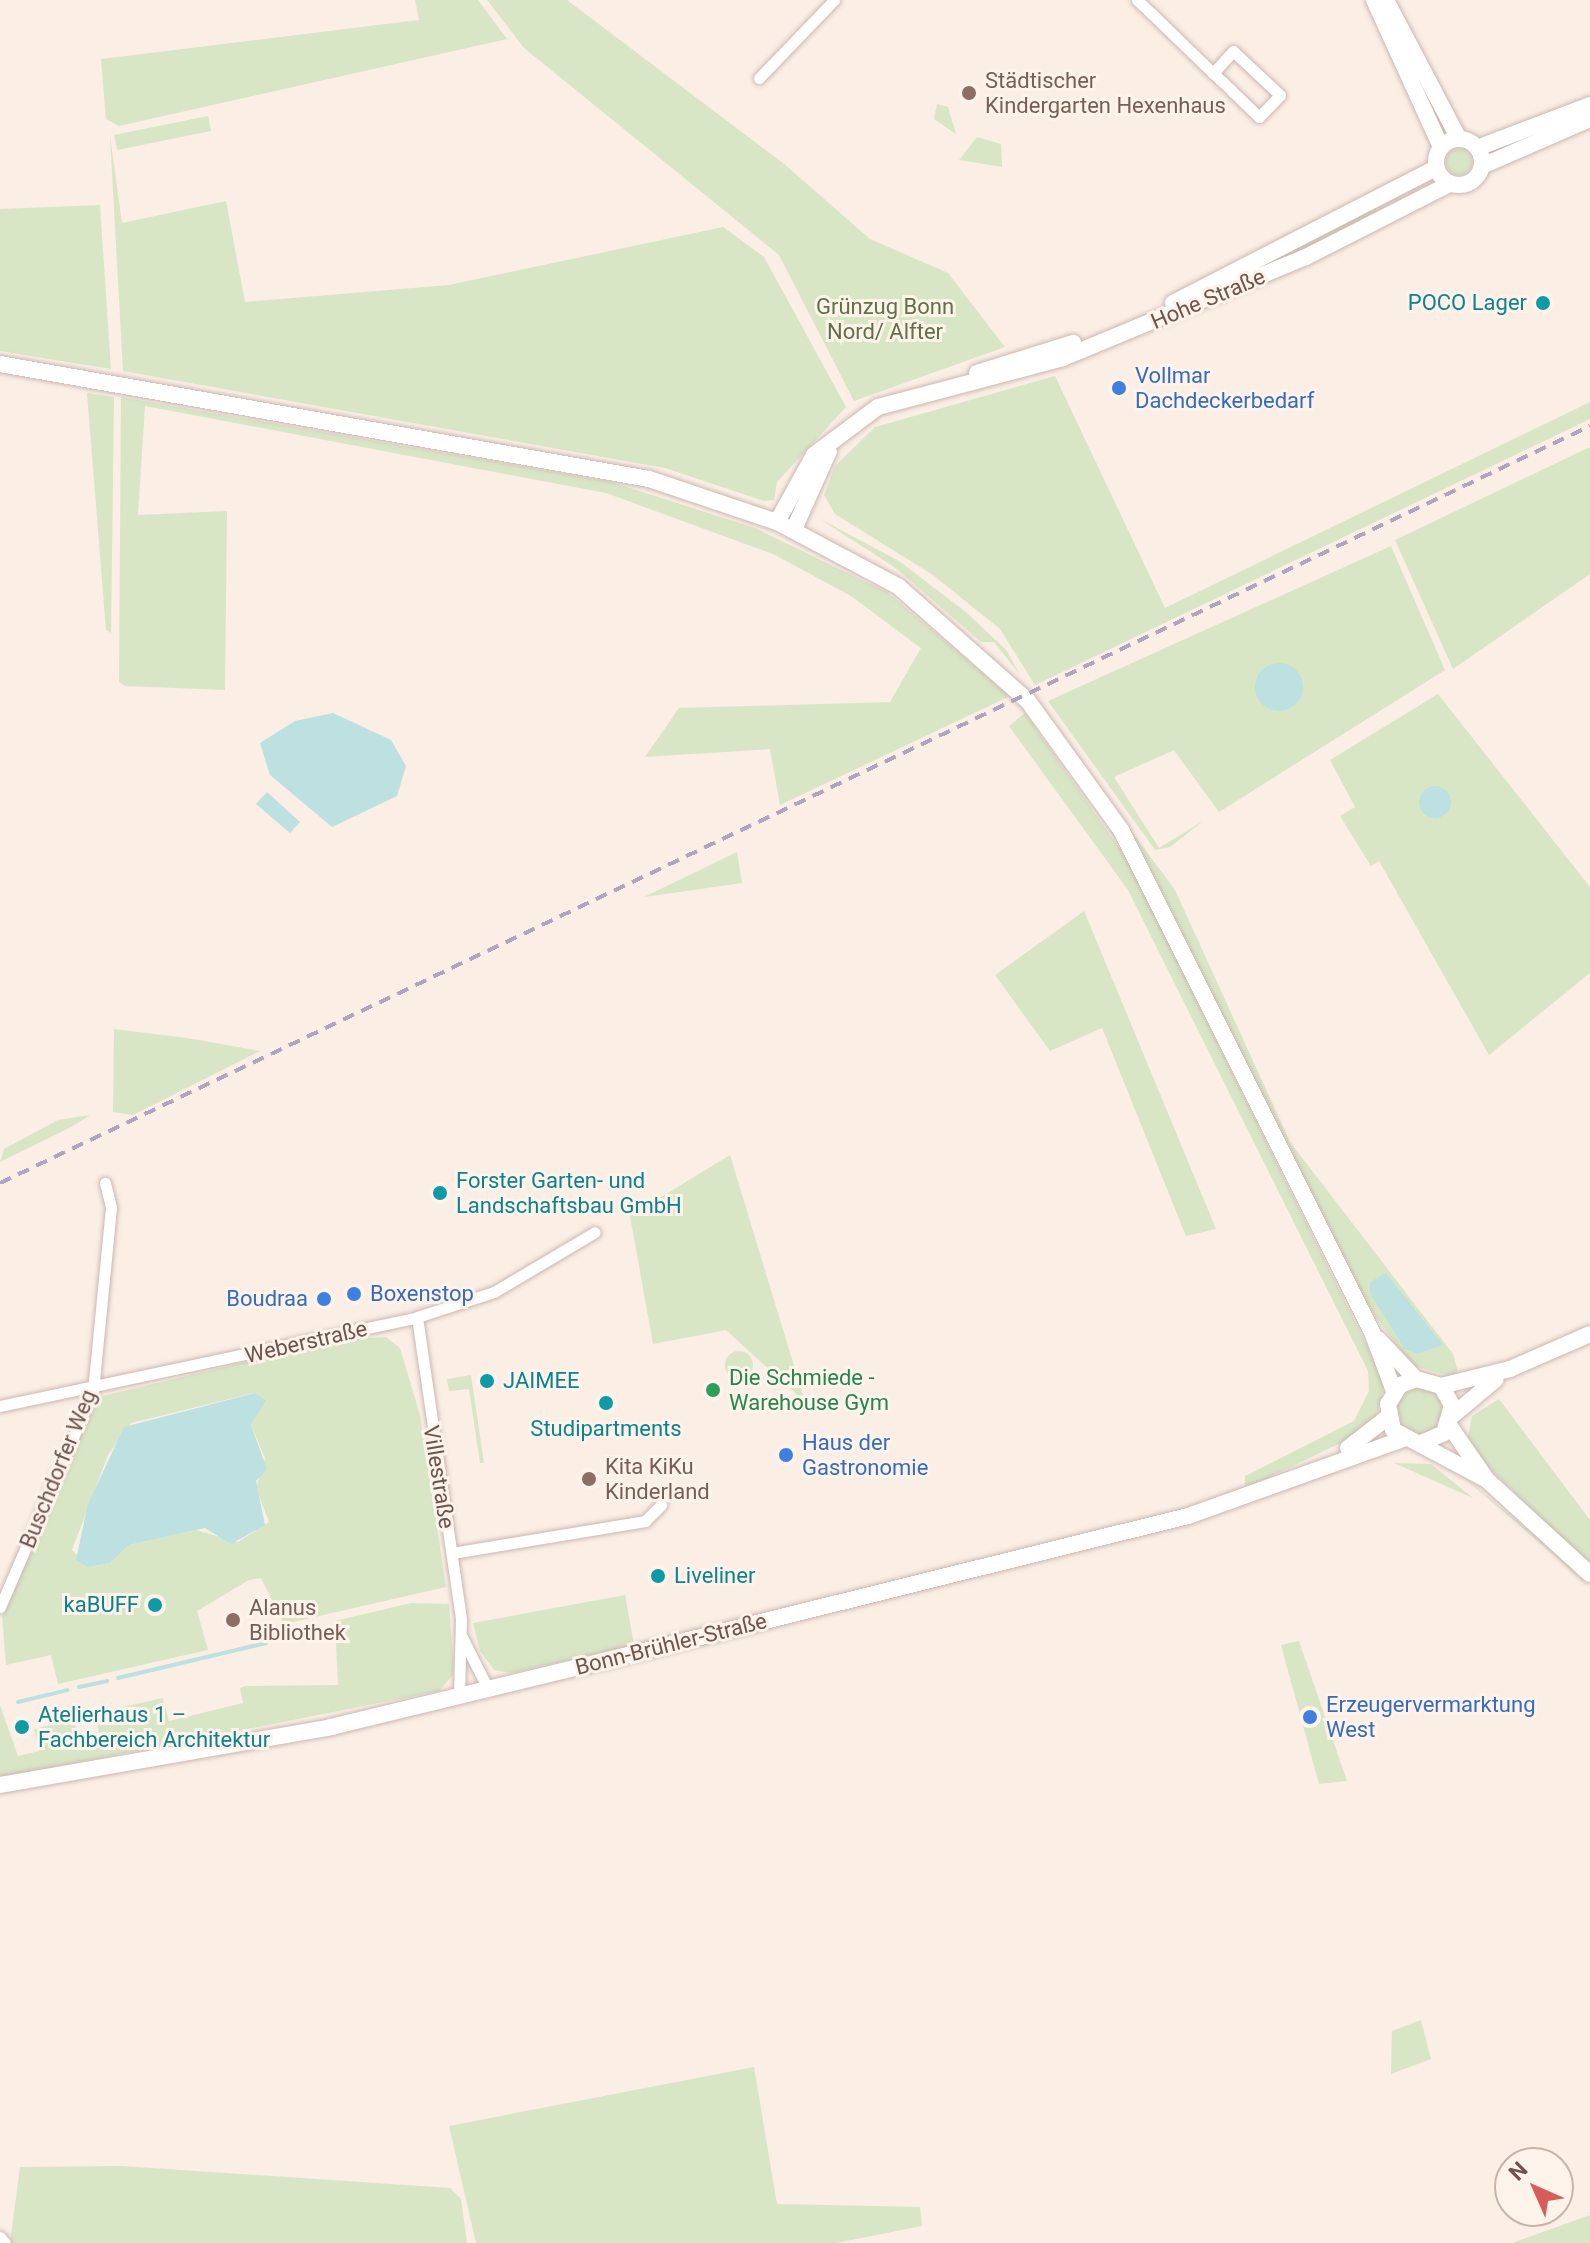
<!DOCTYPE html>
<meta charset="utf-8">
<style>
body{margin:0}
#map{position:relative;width:1590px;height:2243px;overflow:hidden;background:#faeee5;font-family:Roboto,sans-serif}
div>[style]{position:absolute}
.green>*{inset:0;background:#d8e6c6}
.round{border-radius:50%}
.water>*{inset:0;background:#bce1e0}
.stream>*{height:4px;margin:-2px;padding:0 2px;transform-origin:2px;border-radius:2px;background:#bce1e0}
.roads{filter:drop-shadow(0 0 2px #ccb7b0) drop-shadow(0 0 2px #ccb7b0)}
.street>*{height:11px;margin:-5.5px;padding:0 5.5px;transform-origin:5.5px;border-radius:5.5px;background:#fff}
.secondary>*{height:16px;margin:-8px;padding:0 8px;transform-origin:8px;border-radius:8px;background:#fff}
.secondary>.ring{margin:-8px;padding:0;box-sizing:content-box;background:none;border:16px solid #fff;border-radius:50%}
.rail>*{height:4px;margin-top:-2px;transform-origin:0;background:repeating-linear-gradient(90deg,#afa5c2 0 12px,transparent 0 20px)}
.dots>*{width:22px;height:22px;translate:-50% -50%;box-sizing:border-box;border:4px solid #fdf3eb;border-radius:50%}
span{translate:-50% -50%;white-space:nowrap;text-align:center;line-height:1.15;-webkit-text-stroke:6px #fdf3eb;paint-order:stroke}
.education-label{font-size:22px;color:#785e54}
.left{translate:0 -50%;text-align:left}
.street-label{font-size:22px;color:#70534d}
.culture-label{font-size:22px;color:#0d838f}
.right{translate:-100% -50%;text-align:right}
.park-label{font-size:22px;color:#5d7447}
.shop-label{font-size:22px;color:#366cbe}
.leisure-label{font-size:22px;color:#27864d}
.north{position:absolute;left:1494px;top:2147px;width:80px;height:80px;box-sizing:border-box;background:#fdf3eb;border:2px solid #c5b3ac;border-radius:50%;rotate:315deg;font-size:22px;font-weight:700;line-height:32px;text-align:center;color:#70534d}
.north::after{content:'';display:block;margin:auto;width:28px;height:36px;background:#d75d58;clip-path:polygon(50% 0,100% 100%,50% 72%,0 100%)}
</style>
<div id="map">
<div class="green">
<div style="clip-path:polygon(415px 0,478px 0,507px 39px,119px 126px,106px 119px,101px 59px,419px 20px)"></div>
<div style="clip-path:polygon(487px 0,567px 0,783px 163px,870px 239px,948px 273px,1005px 347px,854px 401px,779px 255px,524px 48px)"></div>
<div style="clip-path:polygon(937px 104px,948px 107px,956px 134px,934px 119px)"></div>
<div style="clip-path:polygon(208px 116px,211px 131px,117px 150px,114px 135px)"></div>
<div style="clip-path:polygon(110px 136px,122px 223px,226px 201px,245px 302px,449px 285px,723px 227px,764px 257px,846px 407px,777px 482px,774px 500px,764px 501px,665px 468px,123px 371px)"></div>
<div style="clip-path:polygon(977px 137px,1001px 144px,1002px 167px,959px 160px)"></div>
<div class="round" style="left:1446px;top:149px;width:26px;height:26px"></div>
<div style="clip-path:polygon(100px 205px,111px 369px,0 351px,0 209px)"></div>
<div style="clip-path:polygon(1375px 206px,1380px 218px,1151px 316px)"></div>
<div style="clip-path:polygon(1055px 376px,1165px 608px,1590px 402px,1590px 419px,1035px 685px,1000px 629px,933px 575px,835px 514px,824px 495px,835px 466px,875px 427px)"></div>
<div style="clip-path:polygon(87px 393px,114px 397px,111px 633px,106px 630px)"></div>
<div style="clip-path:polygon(121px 397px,611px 482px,755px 528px,887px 592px,1010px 696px,780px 805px,770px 749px,645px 757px,679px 708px,890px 702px,921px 648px,851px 596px,773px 554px,606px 493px,145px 406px,138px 515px,227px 511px,225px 690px,125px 686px,119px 682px)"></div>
<div style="clip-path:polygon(1590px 447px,1590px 574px,1453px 669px,1395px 540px)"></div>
<div style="clip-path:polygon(820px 519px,899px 561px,966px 612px,1007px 651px,1020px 675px,994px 642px,981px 642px,897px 569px)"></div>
<div style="clip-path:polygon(1391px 546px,1445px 670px,1219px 812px,1174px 750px,1114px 777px,1159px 848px,1203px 821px,1170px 847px,1155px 850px,1048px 701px)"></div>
<div style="clip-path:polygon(1438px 694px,1590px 887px,1590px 973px,1489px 1055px,1379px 861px,1371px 866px,1340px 816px,1355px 807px,1330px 760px)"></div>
<div style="clip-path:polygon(1025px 713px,1127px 859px,1385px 1383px,1376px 1417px,1357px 1435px,1245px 1489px,1245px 1476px,1354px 1421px,1369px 1391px,1368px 1371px,1128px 890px,1009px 726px)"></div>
<div style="clip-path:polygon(1132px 832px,1175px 890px,1290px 1142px,1453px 1354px,1460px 1379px,1411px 1365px,1363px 1299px)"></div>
<div style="clip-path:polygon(737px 852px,742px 883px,644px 897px)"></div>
<div style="clip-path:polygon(1084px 911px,1085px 913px,1216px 1229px,1186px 1236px,1102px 1028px,1050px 1051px,995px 975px)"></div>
<div style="clip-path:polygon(114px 1029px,187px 1038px,260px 1051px,133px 1115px,113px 1112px)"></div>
<div style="clip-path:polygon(90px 1115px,73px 1126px,0 1162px,4px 1149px,58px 1120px)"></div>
<div style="clip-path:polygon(730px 1155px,805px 1402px,726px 1330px,653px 1344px,630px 1216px)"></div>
<div style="clip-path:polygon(evenodd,386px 1337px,400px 1348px,420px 1415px,446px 1587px,284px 1624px,261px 1578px,249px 1580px,197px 1611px,208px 1650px,58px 1684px,51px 1655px,6px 1665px,2px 1616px,98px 1397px,338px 1340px,386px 1337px,254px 1393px,265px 1399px,251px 1425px,265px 1458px,256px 1488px,269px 1522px,238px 1542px,196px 1530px,129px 1545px,110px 1563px,88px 1567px,72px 1550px,108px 1455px,131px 1423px,254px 1393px)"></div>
<div class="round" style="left:725px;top:1351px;width:28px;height:28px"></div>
<div style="clip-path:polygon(471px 1375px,484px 1463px,480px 1463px,469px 1389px,449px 1391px,447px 1379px)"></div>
<div class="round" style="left:1396px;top:1387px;width:48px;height:48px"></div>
<div style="clip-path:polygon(1499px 1399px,1590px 1520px,1590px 1565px,1466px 1446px,1472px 1416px)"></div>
<div style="clip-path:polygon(1394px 1463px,1431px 1464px,1473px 1498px)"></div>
<div style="clip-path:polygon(1448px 1464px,1554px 1551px,1590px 1589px,1553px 1554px)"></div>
<div style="clip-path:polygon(625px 1595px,634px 1645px,512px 1673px,494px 1670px,480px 1651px,473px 1623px)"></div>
<div style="clip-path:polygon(411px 1603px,449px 1604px,454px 1674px,439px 1691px,0 1778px,0 1705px,18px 1756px,39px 1751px,34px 1729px,74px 1719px,79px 1742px,100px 1737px,95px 1713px,163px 1698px,169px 1721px,243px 1703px,240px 1688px,246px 1686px,338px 1685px,335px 1621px)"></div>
<div style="clip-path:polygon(1299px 1641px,1347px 1781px,1319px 1784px,1281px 1645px)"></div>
<div style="clip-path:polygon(1421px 2020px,1431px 2059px,1391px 2074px,1392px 2031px)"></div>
<div style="clip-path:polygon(754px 2067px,777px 2204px,920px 2207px,922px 2226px,836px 2243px,476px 2243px,449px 2126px)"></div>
<div style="clip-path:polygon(122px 2166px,450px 2188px,461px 2199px,467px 2243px,10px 2243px,20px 2167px)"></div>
<div style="clip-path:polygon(1590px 2215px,1590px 2243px,1512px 2243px)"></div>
</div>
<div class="water">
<div class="round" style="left:1255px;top:663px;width:48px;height:48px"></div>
<div style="clip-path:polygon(333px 713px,391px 740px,406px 766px,397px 796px,332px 827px,270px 775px,260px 743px,295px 721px)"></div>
<div class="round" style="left:1419px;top:786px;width:32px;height:32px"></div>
<div style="clip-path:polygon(267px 792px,300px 822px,290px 833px,256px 804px)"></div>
<div style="clip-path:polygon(1386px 1273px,1443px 1345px,1417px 1354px,1404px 1348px,1370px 1293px,1370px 1282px)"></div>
<div style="clip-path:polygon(255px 1393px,266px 1400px,251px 1425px,267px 1469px,256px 1481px,265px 1525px,231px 1544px,205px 1528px,129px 1545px,110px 1563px,88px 1567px,76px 1560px,88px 1504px,124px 1427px)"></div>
</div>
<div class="stream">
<div style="left:118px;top:1678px;width:152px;rotate:-13.3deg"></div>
<div style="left:79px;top:1687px;width:29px;rotate:-12deg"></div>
<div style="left:18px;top:1702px;width:51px;rotate:-13.5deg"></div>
</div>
<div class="roads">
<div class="street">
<div style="left:1137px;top:0;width:19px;rotate:43deg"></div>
<div style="left:1151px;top:13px;width:86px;rotate:44.1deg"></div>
<div style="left:1213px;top:73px;width:25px;rotate:43deg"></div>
<div style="left:1231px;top:90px;width:39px;rotate:44deg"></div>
<div style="left:1259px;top:117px;width:30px;rotate:-46deg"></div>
<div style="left:1280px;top:95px;width:64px;rotate:-136.9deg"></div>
<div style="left:1233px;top:51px;width:30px;rotate:132deg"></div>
<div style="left:759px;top:78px;width:108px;rotate:-46.1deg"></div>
<div style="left:417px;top:1317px;width:305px;rotate:81.7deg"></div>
<div style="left:461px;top:1619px;width:78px;rotate:91.5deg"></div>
<div style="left:0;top:1406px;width:426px;rotate:-12deg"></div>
<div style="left:417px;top:1317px;width:81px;rotate:-18deg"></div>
<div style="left:494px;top:1292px;width:117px;rotate:-30.7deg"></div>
<div style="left:452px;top:1553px;width:196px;rotate:-9.4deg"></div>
<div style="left:645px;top:1521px;width:23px;rotate:-45deg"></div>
<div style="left:0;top:1607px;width:235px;rotate:-66.7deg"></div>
<div style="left:93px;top:1391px;width:185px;rotate:-84.4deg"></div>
<div style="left:111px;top:1207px;width:25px;rotate:-104deg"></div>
<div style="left:462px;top:1637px;width:58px;rotate:63.4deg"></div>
<div style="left:0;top:2237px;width:8px;rotate:50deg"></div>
</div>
<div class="secondary">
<div style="left:1374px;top:0;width:162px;rotate:65.5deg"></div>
<div style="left:1386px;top:0;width:157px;rotate:62.3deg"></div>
<div class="ring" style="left:1436px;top:139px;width:30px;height:30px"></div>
<div style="left:1477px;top:148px;width:121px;rotate:-20.8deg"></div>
<div style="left:1482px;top:166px;width:118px;rotate:-23.5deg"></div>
<div style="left:1173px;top:303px;width:296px;rotate:-27.2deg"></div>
<div style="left:0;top:364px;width:659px;rotate:10.05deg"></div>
<div style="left:649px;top:479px;width:135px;rotate:18.6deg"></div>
<div style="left:777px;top:522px;width:138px;rotate:28deg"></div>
<div style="left:899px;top:587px;width:172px;rotate:41.5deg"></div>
<div style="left:1028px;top:701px;width:159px;rotate:54.2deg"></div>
<div style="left:1121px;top:830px;width:561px;rotate:63.43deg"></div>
<div style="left:1372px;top:1332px;width:63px;rotate:69.6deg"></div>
<div style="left:977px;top:373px;width:101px;rotate:-17.4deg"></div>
<div style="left:777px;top:522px;width:77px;rotate:-61.1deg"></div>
<div style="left:814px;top:455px;width:80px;rotate:-36.9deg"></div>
<div style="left:878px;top:407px;width:191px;rotate:-14.8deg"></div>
<div style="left:1063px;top:358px;width:263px;rotate:-22.6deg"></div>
<div style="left:1306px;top:257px;width:161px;rotate:-27deg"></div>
<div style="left:794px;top:529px;width:85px;rotate:-65.8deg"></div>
<div style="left:1378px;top:1339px;width:55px;rotate:46.5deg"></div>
<div style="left:1441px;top:1386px;width:71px;rotate:-13.8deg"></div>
<div style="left:1510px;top:1369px;width:87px;rotate:-23.6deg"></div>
<div style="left:1452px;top:1416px;width:57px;rotate:-40.1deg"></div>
<div style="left:1449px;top:1425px;width:67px;rotate:55.4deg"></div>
<div style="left:1487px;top:1480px;width:139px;rotate:42.4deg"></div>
<div style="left:1421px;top:1443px;width:25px;rotate:-23deg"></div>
<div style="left:1444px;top:1433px;width:29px;rotate:-74deg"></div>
<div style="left:1452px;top:1405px;width:22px;rotate:-120deg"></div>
<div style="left:1441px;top:1386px;width:26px;rotate:-164deg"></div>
<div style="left:1416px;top:1379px;width:17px;rotate:159deg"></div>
<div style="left:1400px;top:1385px;width:22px;rotate:122deg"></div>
<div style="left:1388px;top:1404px;width:26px;rotate:79deg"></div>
<div style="left:1393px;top:1430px;width:106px;rotate:28deg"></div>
<div style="left:1348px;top:1448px;width:51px;rotate:-37.8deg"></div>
<div style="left:0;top:1785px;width:336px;rotate:-9.9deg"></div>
<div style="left:331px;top:1727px;width:301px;rotate:-13.6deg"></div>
<div style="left:624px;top:1656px;width:581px;rotate:-13.94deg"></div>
<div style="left:1188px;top:1516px;width:228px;rotate:-19.7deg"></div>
</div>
</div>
<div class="rail">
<div style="left:0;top:1183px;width:1761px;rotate:-25.46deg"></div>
</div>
<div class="dots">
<div style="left:969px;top:93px;background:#8d6e63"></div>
<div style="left:1543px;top:303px;background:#0f9aa8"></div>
<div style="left:1119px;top:388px;background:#3f7fe0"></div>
<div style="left:440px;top:1193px;background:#0f9aa8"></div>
<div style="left:354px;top:1294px;background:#3f7fe0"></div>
<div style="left:324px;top:1299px;background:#3f7fe0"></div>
<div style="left:487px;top:1381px;background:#0f9aa8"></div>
<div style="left:713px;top:1390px;background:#2e9e5b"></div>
<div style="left:606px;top:1403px;background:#0f9aa8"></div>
<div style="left:786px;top:1455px;background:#3f7fe0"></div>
<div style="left:589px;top:1479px;background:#8d6e63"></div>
<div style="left:658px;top:1576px;background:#0f9aa8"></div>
<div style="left:155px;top:1605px;background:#0f9aa8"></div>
<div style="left:233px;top:1620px;background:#8d6e63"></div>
<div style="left:1310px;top:1717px;background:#3f7fe0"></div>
<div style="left:22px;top:1727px;background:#0f9aa8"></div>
</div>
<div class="education-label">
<span class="left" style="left:985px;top:93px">Städtischer<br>Kindergarten Hexenhaus</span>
<span class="left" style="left:605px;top:1479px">Kita KiKu<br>Kinderland</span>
<span class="left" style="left:249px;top:1620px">Alanus<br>Bibliothek</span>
</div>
<div class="street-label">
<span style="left:1208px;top:299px;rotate:-23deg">Hohe Straße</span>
<span style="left:306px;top:1342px;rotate:-13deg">Weberstraße</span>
<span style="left:58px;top:1469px;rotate:-68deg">Buschdorfer Weg</span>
<span style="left:439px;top:1477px;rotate:81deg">Villestraße</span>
<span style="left:671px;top:1644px;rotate:-14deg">Bonn-Brühler-Straße</span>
</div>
<div class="culture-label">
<span class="right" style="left:1527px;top:303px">POCO Lager</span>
<span class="left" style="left:456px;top:1193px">Forster Garten- und<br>Landschaftsbau GmbH</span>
<span class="left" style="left:503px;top:1381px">JAIMEE</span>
<span style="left:606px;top:1429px">Studipartments</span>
<span class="left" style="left:674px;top:1576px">Liveliner</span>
<span class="right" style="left:139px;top:1605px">kaBUFF</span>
<span class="left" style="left:38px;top:1727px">Atelierhaus 1 –<br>Fachbereich Architektur</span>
</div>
<div class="park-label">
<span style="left:885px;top:319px">Grünzug Bonn<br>Nord/ Alfter</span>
</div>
<div class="shop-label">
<span class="left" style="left:1135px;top:388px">Vollmar<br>Dachdeckerbedarf</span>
<span class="left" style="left:370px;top:1294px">Boxenstop</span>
<span class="right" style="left:308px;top:1299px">Boudraa</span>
<span class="left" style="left:802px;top:1455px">Haus der<br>Gastronomie</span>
<span class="left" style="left:1326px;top:1717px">Erzeugervermarktung<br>West</span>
</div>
<div class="leisure-label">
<span class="left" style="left:729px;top:1390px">Die Schmiede -<br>Warehouse Gym</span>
</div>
<div class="north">N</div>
</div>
